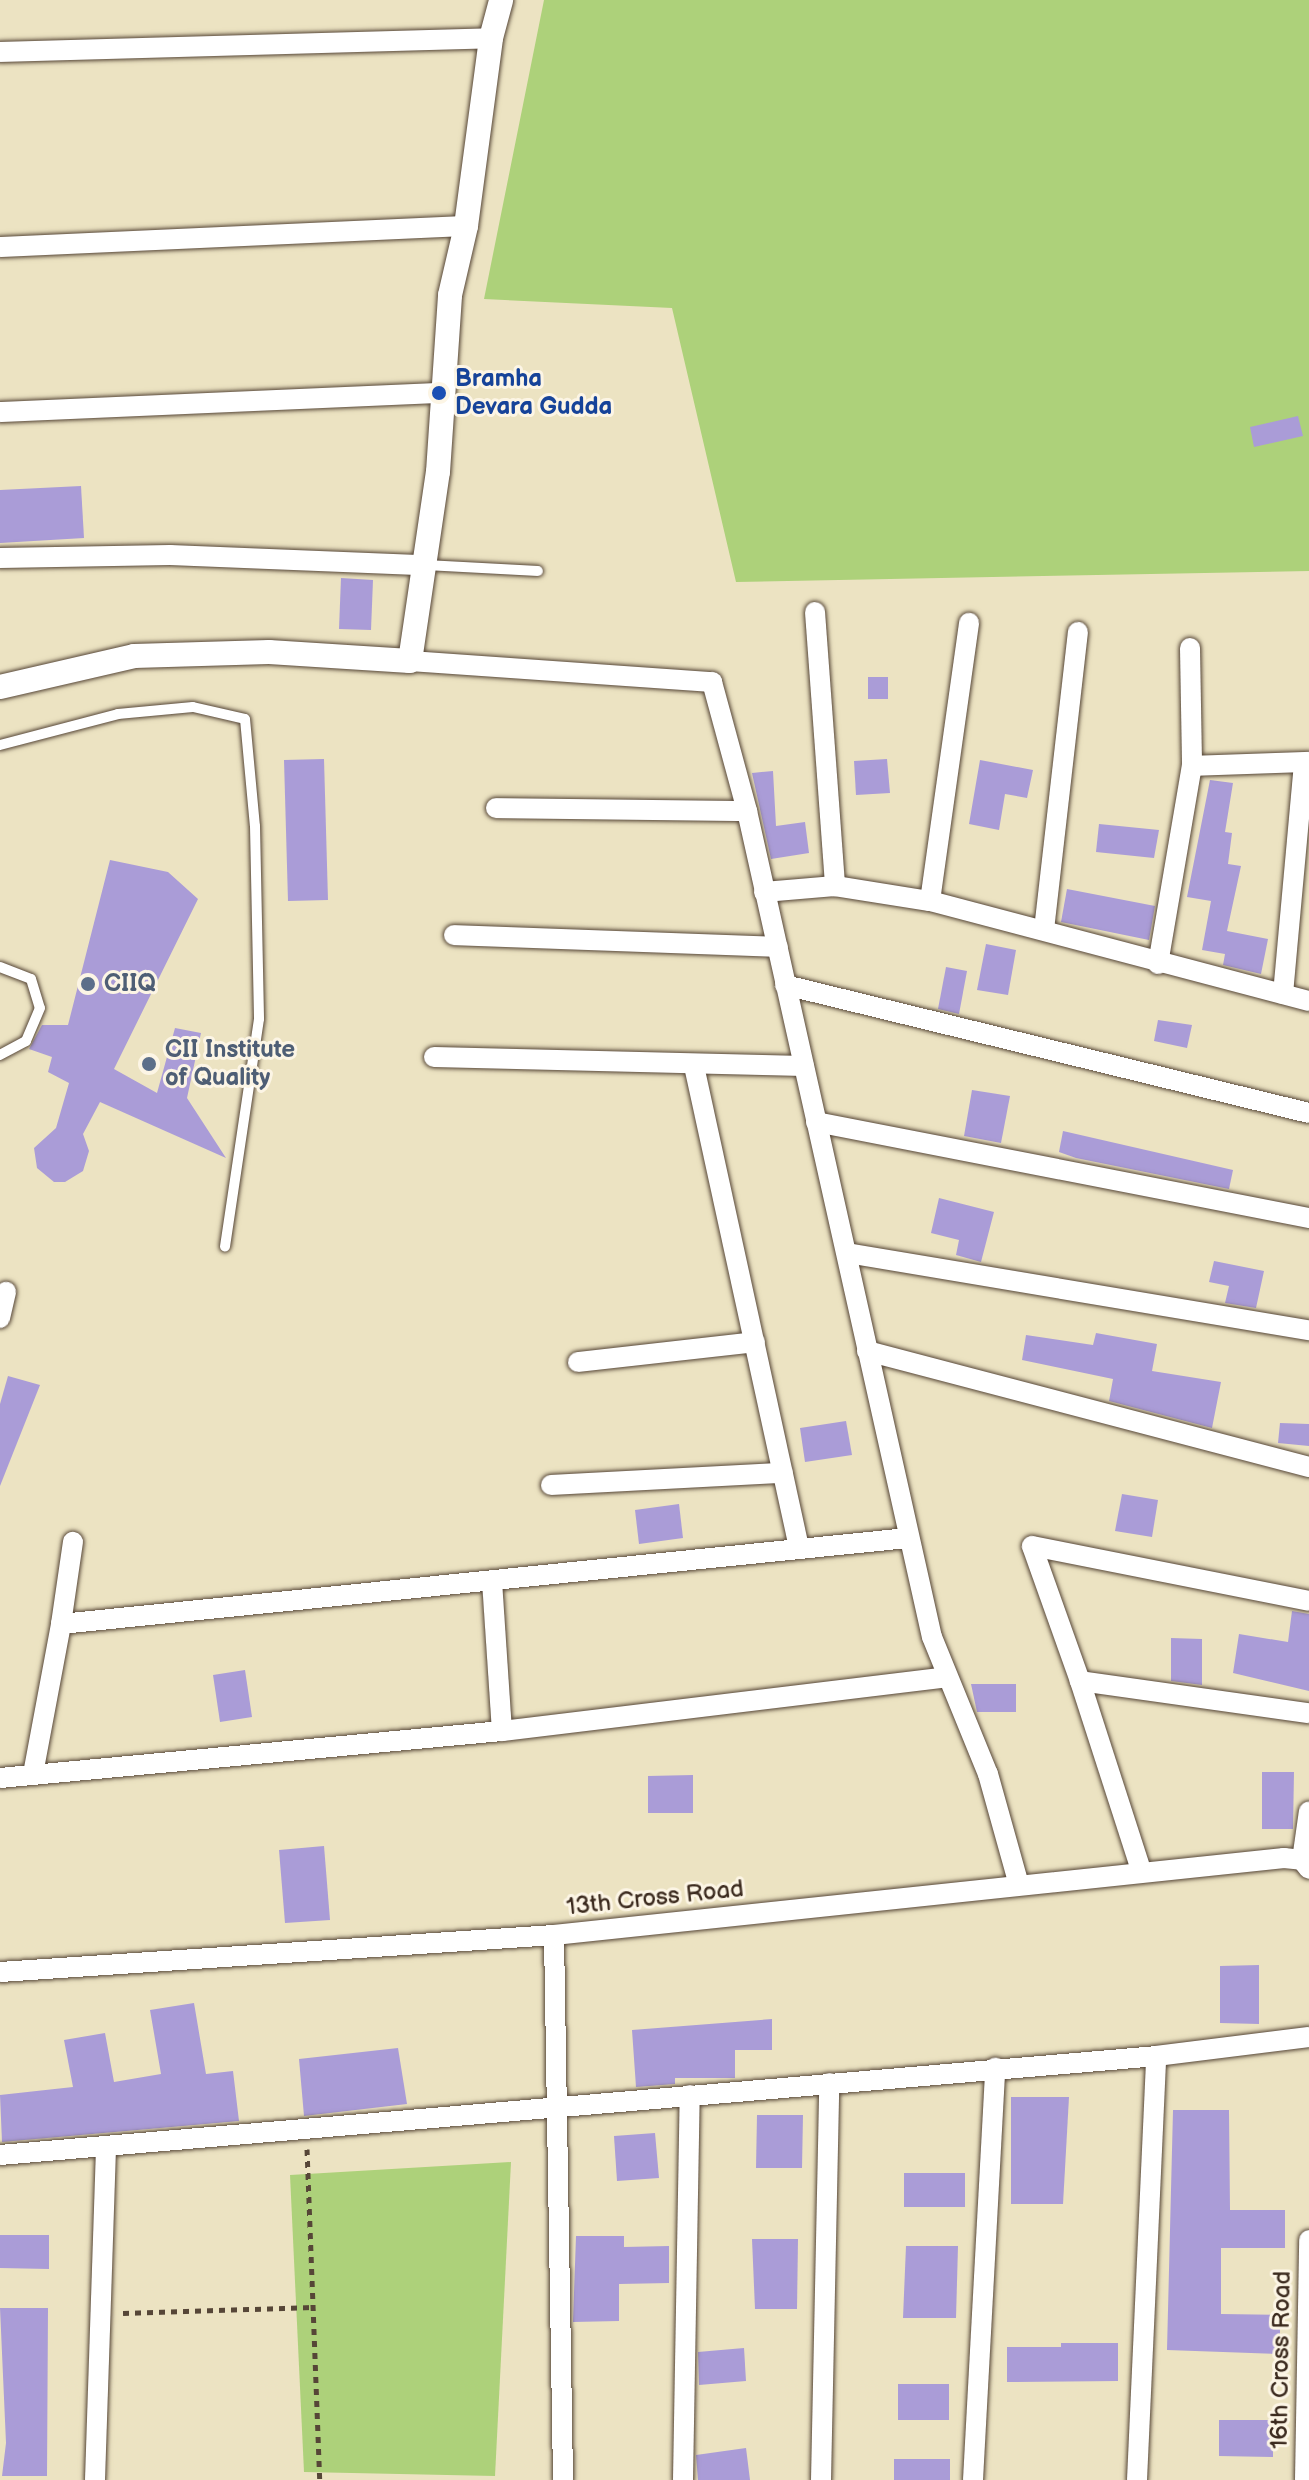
<!DOCTYPE html>
<style>
body{margin:0}
#map{position:relative;width:1309px;height:2480px;overflow:hidden;background:#ece3c2;font-family:"Balsamiq Sans",sans-serif}
div>[style]{position:absolute}
.green>*{inset:0;background:#add17a}
.building>*{inset:0;background:#aa9cd7}
.path>*{height:5px;margin-top:-2.5px;transform-origin:0;background:repeating-linear-gradient(90deg,#564637 0 6px,transparent 0 12px)}
.roads{filter:drop-shadow(0 0 2px #564637) drop-shadow(0 0 2px #564637)}
.service>*{height:10px;margin:-5px;padding:0 5px;transform-origin:5px;border-radius:5px;background:#fff}
.minor>*{height:20px;margin:-10px;padding:0 10px;transform-origin:10px;border-radius:10px;background:#fff}
.tertiary>*{height:24px;margin:-12px;padding:0 12px;transform-origin:12px;border-radius:12px;background:#fff}
.dots>*{width:22px;height:22px;translate:-50% -50%;box-sizing:border-box;border:4px solid #fcf5e5;border-radius:50%}
span{translate:-50% -50%;white-space:nowrap;text-align:center;line-height:1.15;-webkit-text-stroke:6px #fcf5e5;paint-order:stroke}
.transit-label{font-size:24px;color:#164399;font-weight:700}
.left{translate:0 -50%;text-align:left}
.service-label{font-size:24px;color:#4e5e75;font-weight:700}
.street-label{font-size:24px;color:#3b2a1e}
</style>
<div id="map">
<div class="green">
<div style="clip-path:polygon(544px 0,1309px 0,1309px 571px,736px 582px,672px 308px,484px 299px)"></div>
<div style="clip-path:polygon(511px 2162px,495px 2476px,304px 2472px,290px 2175px)"></div>
</div>
<div class="building">
<div style="clip-path:polygon(1298px 416px,1303px 436px,1254px 447px,1250px 427px)"></div>
<div style="clip-path:polygon(81px 486px,84px 538px,0 543px,0 490px)"></div>
<div style="clip-path:polygon(341px 578px,373px 580px,371px 630px,339px 629px)"></div>
<div style="clip-path:polygon(868px 677px,888px 677px,888px 699px,868px 699px)"></div>
<div style="clip-path:polygon(324px 759px,328px 900px,288px 901px,284px 760px)"></div>
<div style="clip-path:polygon(887px 759px,890px 793px,856px 795px,854px 761px)"></div>
<div style="clip-path:polygon(980px 760px,1033px 770px,1027px 798px,1005px 794px,999px 830px,969px 824px)"></div>
<div style="clip-path:polygon(773px 771px,776px 826px,805px 822px,809px 853px,771px 859px,752px 773px)"></div>
<div style="clip-path:polygon(1210px 780px,1233px 783px,1225px 832px,1232px 833px,1228px 864px,1241px 866px,1227px 931px,1268px 939px,1261px 974px,1223px 965px,1225px 954px,1202px 950px,1211px 901px,1187px 897px)"></div>
<div style="clip-path:polygon(1099px 824px,1159px 830px,1154px 858px,1096px 852px)"></div>
<div style="clip-path:polygon(110px 860px,168px 872px,198px 899px,114px 1069px,157px 1093px,175px 1028px,201px 1033px,187px 1098px,226px 1158px,100px 1102px,83px 1134px,89px 1151px,83px 1171px,65px 1182px,54px 1182px,37px 1168px,34px 1148px,56px 1128px,69px 1083px,48px 1072px,52px 1057px,29px 1049px,42px 1025px,68px 1025px)"></div>
<div style="clip-path:polygon(1067px 889px,1155px 906px,1149px 940px,1061px 922px)"></div>
<div style="clip-path:polygon(986px 944px,1016px 950px,1008px 995px,977px 990px)"></div>
<div style="clip-path:polygon(946px 967px,967px 971px,959px 1014px,938px 1009px)"></div>
<div style="clip-path:polygon(1158px 1020px,1192px 1025px,1187px 1048px,1154px 1041px)"></div>
<div style="clip-path:polygon(972px 1090px,1010px 1096px,1001px 1143px,964px 1136px)"></div>
<div style="clip-path:polygon(1063px 1131px,1233px 1170px,1229px 1189px,1076px 1158px,1059px 1152px)"></div>
<div style="clip-path:polygon(939px 1198px,994px 1212px,981px 1262px,956px 1255px,959px 1240px,931px 1233px)"></div>
<div style="clip-path:polygon(1214px 1261px,1264px 1271px,1256px 1308px,1225px 1303px,1229px 1286px,1209px 1282px)"></div>
<div style="clip-path:polygon(1096px 1333px,1157px 1344px,1152px 1371px,1221px 1382px,1212px 1428px,1109px 1401px,1113px 1379px,1022px 1360px,1026px 1335px,1093px 1345px)"></div>
<div style="clip-path:polygon(8px 1376px,40px 1385px,0 1486px,0 1404px)"></div>
<div style="clip-path:polygon(846px 1421px,852px 1455px,805px 1462px,800px 1428px)"></div>
<div style="clip-path:polygon(1280px 1423px,1309px 1424px,1309px 1446px,1278px 1443px)"></div>
<div style="clip-path:polygon(1122px 1494px,1158px 1500px,1152px 1537px,1115px 1531px)"></div>
<div style="clip-path:polygon(679px 1504px,683px 1538px,639px 1544px,635px 1510px)"></div>
<div style="clip-path:polygon(1292px 1611px,1309px 1614px,1309px 1691px,1233px 1673px,1239px 1634px,1288px 1642px)"></div>
<div style="clip-path:polygon(1171px 1638px,1202px 1639px,1202px 1685px,1171px 1681px)"></div>
<div style="clip-path:polygon(245px 1670px,252px 1717px,220px 1722px,213px 1675px)"></div>
<div style="clip-path:polygon(971px 1684px,1016px 1684px,1016px 1712px,977px 1712px)"></div>
<div style="clip-path:polygon(1262px 1772px,1294px 1772px,1293px 1829px,1262px 1829px)"></div>
<div style="clip-path:polygon(693px 1775px,693px 1813px,648px 1813px,648px 1776px)"></div>
<div style="clip-path:polygon(324px 1846px,330px 1920px,285px 1923px,279px 1850px)"></div>
<div style="clip-path:polygon(1259px 1965px,1259px 2024px,1220px 2023px,1220px 1966px)"></div>
<div style="clip-path:polygon(194px 2003px,206px 2074px,233px 2071px,239px 2121px,2px 2142px,0 2095px,73px 2087px,64px 2040px,105px 2033px,114px 2082px,161px 2074px,150px 2010px)"></div>
<div style="clip-path:polygon(772px 2019px,772px 2050px,735px 2050px,735px 2078px,675px 2078px,675px 2084px,636px 2087px,632px 2030px)"></div>
<div style="clip-path:polygon(398px 2048px,407px 2104px,304px 2116px,299px 2059px)"></div>
<div style="clip-path:polygon(1011px 2097px,1069px 2097px,1063px 2204px,1011px 2204px)"></div>
<div style="clip-path:polygon(1173px 2110px,1229px 2110px,1230px 2210px,1285px 2210px,1285px 2248px,1221px 2248px,1221px 2314px,1280px 2315px,1280px 2354px,1167px 2350px)"></div>
<div style="clip-path:polygon(757px 2115px,803px 2115px,802px 2168px,756px 2168px)"></div>
<div style="clip-path:polygon(655px 2133px,659px 2178px,617px 2181px,614px 2136px)"></div>
<div style="clip-path:polygon(904px 2173px,965px 2173px,965px 2207px,904px 2207px)"></div>
<div style="clip-path:polygon(0 2235px,49px 2235px,49px 2269px,0 2268px)"></div>
<div style="clip-path:polygon(576px 2236px,624px 2236px,624px 2247px,669px 2246px,669px 2283px,619px 2284px,619px 2321px,573px 2322px)"></div>
<div style="clip-path:polygon(752px 2239px,798px 2239px,797px 2309px,755px 2309px)"></div>
<div style="clip-path:polygon(906px 2246px,958px 2246px,956px 2318px,903px 2318px)"></div>
<div style="clip-path:polygon(0 2308px,48px 2308px,47px 2476px,2px 2476px,6px 2443px)"></div>
<div style="clip-path:polygon(1061px 2343px,1118px 2343px,1118px 2381px,1007px 2382px,1007px 2347px,1061px 2347px)"></div>
<div style="clip-path:polygon(744px 2348px,746px 2381px,699px 2385px,698px 2352px)"></div>
<div style="clip-path:polygon(898px 2384px,949px 2384px,949px 2420px,898px 2420px)"></div>
<div style="clip-path:polygon(1219px 2420px,1273px 2420px,1273px 2457px,1219px 2456px)"></div>
<div style="clip-path:polygon(746px 2448px,750px 2480px,698px 2480px,696px 2455px)"></div>
<div style="clip-path:polygon(894px 2459px,950px 2459px,950px 2480px,894px 2480px)"></div>
</div>
<div class="path">
<div style="left:307px;top:2149px;width:331px;rotate:87.8deg"></div>
<div style="left:123px;top:2313px;width:190px;rotate:-1.8deg"></div>
</div>
<div class="roads">
<div class="service">
<div style="left:426px;top:565px;width:112px;rotate:3.1deg"></div>
<div style="left:0;top:745px;width:122px;rotate:-14.7deg"></div>
<div style="left:118px;top:714px;width:75px;rotate:-5.3deg"></div>
<div style="left:193px;top:707px;width:53px;rotate:13deg"></div>
<div style="left:245px;top:719px;width:107px;rotate:84.7deg"></div>
<div style="left:255px;top:826px;width:193px;rotate:88.8deg"></div>
<div style="left:259px;top:1019px;width:230px;rotate:98.5deg"></div>
<div style="left:0;top:967px;width:33px;rotate:21deg"></div>
<div style="left:31px;top:979px;width:30px;rotate:73deg"></div>
<div style="left:40px;top:1008px;width:36px;rotate:113deg"></div>
<div style="left:26px;top:1041px;width:30px;rotate:152deg"></div>
</div>
<div class="minor">
<div style="left:0;top:52px;width:491px;rotate:-1.6deg"></div>
<div style="left:0;top:247px;width:466px;rotate:-2.6deg"></div>
<div style="left:0;top:412px;width:439px;rotate:-2.5deg"></div>
<div style="left:0;top:558px;width:170px;rotate:-1deg"></div>
<div style="left:170px;top:555px;width:254px;rotate:2.3deg"></div>
<div style="left:815px;top:612px;width:275px;rotate:85.8deg"></div>
<div style="left:1190px;top:648px;width:118px;rotate:89deg"></div>
<div style="left:410px;top:661px;width:303px;rotate:4deg"></div>
<div style="left:712px;top:682px;width:134px;rotate:74.8deg"></div>
<div style="left:747px;top:811px;width:846px;rotate:77.38deg"></div>
<div style="left:932px;top:1637px;width:148px;rotate:67.8deg"></div>
<div style="left:988px;top:1774px;width:115px;rotate:74.4deg"></div>
<div style="left:496px;top:808px;width:251px;rotate:0.7deg"></div>
<div style="left:764px;top:892px;width:71px;rotate:-4.8deg"></div>
<div style="left:835px;top:886px;width:96px;rotate:9deg"></div>
<div style="left:930px;top:901px;width:392px;rotate:14.8deg"></div>
<div style="left:930px;top:901px;width:281px;rotate:-82deg"></div>
<div style="left:1044px;top:930px;width:300px;rotate:-83.5deg"></div>
<div style="left:454px;top:935px;width:324px;rotate:2.1deg"></div>
<div style="left:1158px;top:964px;width:201px;rotate:-80.3deg"></div>
<div style="left:1192px;top:766px;width:117px;rotate:-2deg"></div>
<div style="left:785px;top:985px;width:539px;rotate:13.73deg"></div>
<div style="left:1283px;top:994px;width:232px;rotate:-84.8deg"></div>
<div style="left:434px;top:1057px;width:370px;rotate:1.4deg"></div>
<div style="left:694px;top:1066px;width:492px;rotate:77.7deg"></div>
<div style="left:816px;top:1122px;width:502px;rotate:11.02deg"></div>
<div style="left:847px;top:1253px;width:468px;rotate:9.5deg"></div>
<div style="left:0;top:1318px;width:27px;rotate:-77deg"></div>
<div style="left:867px;top:1351px;width:457px;rotate:14.7deg"></div>
<div style="left:578px;top:1362px;width:178px;rotate:-6.4deg"></div>
<div style="left:551px;top:1485px;width:232px;rotate:-3deg"></div>
<div style="left:492px;top:1581px;width:150px;rotate:86.2deg"></div>
<div style="left:61px;top:1624px;width:83px;rotate:-81.7deg"></div>
<div style="left:1080px;top:1681px;width:143px;rotate:-109.6deg"></div>
<div style="left:1032px;top:1546px;width:282px;rotate:11.2deg"></div>
<div style="left:33px;top:1774px;width:153px;rotate:-79.4deg"></div>
<div style="left:61px;top:1624px;width:851px;rotate:-5.8deg"></div>
<div style="left:0;top:1778px;width:504px;rotate:-5.35deg"></div>
<div style="left:502px;top:1731px;width:446px;rotate:-6.9deg"></div>
<div style="left:1302px;top:1860px;width:49px;rotate:-81.9deg"></div>
<div style="left:1141px;top:1870px;width:199px;rotate:-107.9deg"></div>
<div style="left:1080px;top:1681px;width:231px;rotate:8deg"></div>
<div style="left:554px;top:1935px;width:545px;rotate:89.05deg"></div>
<div style="left:0;top:1972px;width:555px;rotate:-3.82deg"></div>
<div style="left:554px;top:1935px;width:734px;rotate:-6.02deg"></div>
<div style="left:1284px;top:1858px;width:18px;rotate:6deg"></div>
<div style="left:1302px;top:1860px;width:11px;rotate:52deg"></div>
<div style="left:0;top:2155px;width:1160px;rotate:-4.89deg"></div>
<div style="left:1156px;top:2056px;width:154px;rotate:-7.1deg"></div>
<div style="left:95px;top:2480px;width:334px;rotate:-88.1deg"></div>
<div style="left:683px;top:2480px;width:385px;rotate:-89deg"></div>
<div style="left:821px;top:2480px;width:397px;rotate:-88.8deg"></div>
<div style="left:973px;top:2480px;width:413px;rotate:-86.9deg"></div>
<div style="left:1137px;top:2480px;width:424px;rotate:-87.4deg"></div>
<div style="left:1305px;top:2480px;width:240px;rotate:-89deg"></div>
</div>
<div class="tertiary">
<div style="left:0;top:687px;width:138px;rotate:-13deg"></div>
<div style="left:134px;top:656px;width:135px;rotate:-1.7deg"></div>
<div style="left:269px;top:652px;width:141px;rotate:3.7deg"></div>
<div style="left:410px;top:661px;width:191px;rotate:-81.6deg"></div>
<div style="left:438px;top:472px;width:177px;rotate:-86.1deg"></div>
<div style="left:450px;top:295px;width:71px;rotate:-76.9deg"></div>
<div style="left:466px;top:226px;width:190px;rotate:-82.4deg"></div>
<div style="left:491px;top:38px;width:39px;rotate:-75deg"></div>
</div>
</div>
<div class="dots">
<div style="left:439px;top:393px;background:#1a4fb4"></div>
<div style="left:88px;top:984px;background:#5c6f8a"></div>
<div style="left:149px;top:1064px;background:#5c6f8a"></div>
</div>
<div class="transit-label">
<span class="left" style="left:455px;top:393px">Bramha<br>Devara Gudda</span>
</div>
<div class="service-label">
<span class="left" style="left:104px;top:984px">CIIQ</span>
<span class="left" style="left:165px;top:1064px">CII Institute<br>of Quality</span>
</div>
<div class="street-label">
<span style="left:655px;top:1898px;rotate:-6deg">13th Cross Road</span>
<span style="left:1281px;top:2360px;rotate:-89deg">16th Cross Road</span>
</div>
</div>
